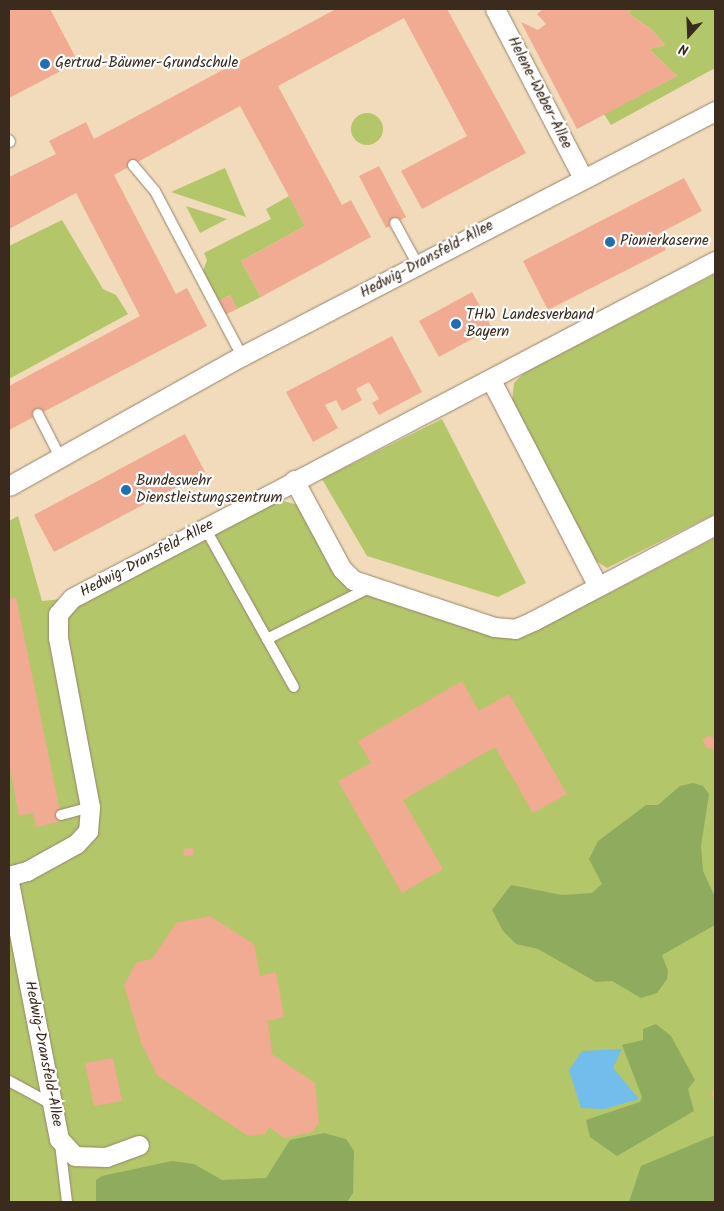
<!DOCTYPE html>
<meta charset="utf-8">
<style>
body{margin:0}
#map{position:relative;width:724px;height:1211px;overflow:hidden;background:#f1dbbb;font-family:Kalam,sans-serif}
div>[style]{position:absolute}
.green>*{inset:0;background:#b3c66a}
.round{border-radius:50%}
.forest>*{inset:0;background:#8eab5e}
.water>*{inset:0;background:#72bdeb}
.building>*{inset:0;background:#f1ab92}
.roads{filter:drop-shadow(0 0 1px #96826c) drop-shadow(0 0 1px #96826c)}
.lane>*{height:10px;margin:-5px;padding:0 5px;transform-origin:5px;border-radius:5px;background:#fff}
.street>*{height:19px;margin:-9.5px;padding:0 9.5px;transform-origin:9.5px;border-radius:9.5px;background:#fff}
.dots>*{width:14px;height:14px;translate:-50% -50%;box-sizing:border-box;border:2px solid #fff;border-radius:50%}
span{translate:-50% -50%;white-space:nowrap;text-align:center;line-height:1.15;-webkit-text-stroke:4.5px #fff;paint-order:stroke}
.poi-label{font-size:15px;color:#3b2a1e}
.left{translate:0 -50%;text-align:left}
.street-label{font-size:15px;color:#3b2a1e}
.frame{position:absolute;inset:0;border:10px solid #3b2a1e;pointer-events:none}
.north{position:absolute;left:664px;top:10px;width:50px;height:50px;-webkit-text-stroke:4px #fff;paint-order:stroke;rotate:200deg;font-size:14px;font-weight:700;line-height:20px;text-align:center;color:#3b2a1e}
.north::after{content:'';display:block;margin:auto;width:18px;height:22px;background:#3b2a1e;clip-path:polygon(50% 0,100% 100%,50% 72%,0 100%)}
</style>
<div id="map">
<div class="green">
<div style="clip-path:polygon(632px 9px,715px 9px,715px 68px,611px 125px,604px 114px,677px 76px,649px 49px,665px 45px,651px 29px,629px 14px)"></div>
<div class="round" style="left:351px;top:113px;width:32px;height:32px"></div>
<div style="clip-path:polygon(225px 168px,246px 217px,171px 192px)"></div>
<div style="clip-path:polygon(289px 196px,305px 226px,241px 261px,261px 297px,237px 309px,230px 295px,219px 301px,203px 271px,207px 260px,204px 253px,271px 219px,266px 209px)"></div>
<div style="clip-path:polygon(186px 206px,227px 219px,200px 233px)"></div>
<div style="clip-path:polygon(62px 220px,103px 289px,116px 295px,128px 314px,9px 379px,9px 246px)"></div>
<div style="clip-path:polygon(715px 274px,715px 514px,607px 568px,596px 561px,512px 401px,514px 383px,524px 373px)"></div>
<div style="clip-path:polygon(442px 419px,526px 583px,498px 597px,367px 556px,322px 479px)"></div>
<div style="clip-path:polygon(265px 496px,309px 508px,342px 569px,515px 629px,598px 599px,715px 538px,715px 1202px,9px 1202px,9px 521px,18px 516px,42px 601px,72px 598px)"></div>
</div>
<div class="forest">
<div style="clip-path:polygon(693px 783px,703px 786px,709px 794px,701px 846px,703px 871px,715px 897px,715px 925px,662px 955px,668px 971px,667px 979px,657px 993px,641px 998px,612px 981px,596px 982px,538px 949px,516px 944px,503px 931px,492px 910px,511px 885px,562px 895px,592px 893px,602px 884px,589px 859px,598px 841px,646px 805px,658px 805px,680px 786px)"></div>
<div style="clip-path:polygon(656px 1024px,671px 1036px,695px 1080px,688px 1089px,694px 1111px,617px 1156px,590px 1137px,586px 1120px,640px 1102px,642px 1097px,622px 1045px,643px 1040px,643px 1029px)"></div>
<div style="clip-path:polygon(324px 1133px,346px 1139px,354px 1151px,353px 1193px,347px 1202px,96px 1202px,96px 1180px,102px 1176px,172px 1161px,194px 1164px,222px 1180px,266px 1178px,290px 1140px)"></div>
<div style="clip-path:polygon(715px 1135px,715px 1202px,629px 1202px,641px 1166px)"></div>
</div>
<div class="water">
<div style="clip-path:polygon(622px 1049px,613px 1068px,639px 1099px,604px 1109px,581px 1108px,569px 1070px,582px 1051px)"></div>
</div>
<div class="building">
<div style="clip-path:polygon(9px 9px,50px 9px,78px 62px,9px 98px)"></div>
<div style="clip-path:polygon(336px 9px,447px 9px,526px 153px,422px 209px,401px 171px,467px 136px,404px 18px,278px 86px,342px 205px,351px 200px,371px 237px,261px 297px,241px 261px,305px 226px,240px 106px,114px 175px,176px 294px,187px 288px,207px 326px,9px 430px,9px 386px,140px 316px,76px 193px,9px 229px,9px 177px,56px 154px,49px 141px,86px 122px,94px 139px)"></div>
<div style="clip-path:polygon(543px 9px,632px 9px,629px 14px,651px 29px,665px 45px,649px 49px,677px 76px,577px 129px,521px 22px,538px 30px,546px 24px,537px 14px)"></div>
<div style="clip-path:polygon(379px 166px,406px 217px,386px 228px,359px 176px)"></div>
<div style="clip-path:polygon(684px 178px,702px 211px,658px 234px,666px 250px,548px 310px,523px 261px)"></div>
<div style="clip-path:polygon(472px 292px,492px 328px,439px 357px,419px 321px)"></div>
<div style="clip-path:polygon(230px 295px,237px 309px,225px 315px,219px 301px)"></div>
<div style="clip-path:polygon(392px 336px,422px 392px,379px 415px,372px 403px,379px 399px,369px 382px,356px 389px,362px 400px,342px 411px,336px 400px,325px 405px,338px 428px,313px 442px,286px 392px)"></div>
<div style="clip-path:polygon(185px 434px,205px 472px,54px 552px,34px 515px)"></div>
<div style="clip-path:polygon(16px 597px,62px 821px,36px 827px,33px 813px,19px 816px,9px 764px,9px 599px)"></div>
<div style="clip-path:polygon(462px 681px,479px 711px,509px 694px,567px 794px,533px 813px,495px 747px,403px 800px,443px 869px,402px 893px,338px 781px,371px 763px,358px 741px)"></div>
<div style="clip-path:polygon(709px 736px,715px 738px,715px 750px,706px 747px,702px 740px)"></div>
<div style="clip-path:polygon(193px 848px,194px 855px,184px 856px,183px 849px)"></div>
<div style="clip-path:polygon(210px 916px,254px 944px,260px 976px,276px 972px,284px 1017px,268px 1021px,272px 1054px,315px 1083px,319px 1123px,312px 1132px,284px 1138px,269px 1127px,265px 1134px,248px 1136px,157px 1075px,142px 1045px,124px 985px,137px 962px,152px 959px,176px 923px)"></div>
<div style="clip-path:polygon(113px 1058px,122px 1101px,94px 1106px,85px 1063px)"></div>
<div style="clip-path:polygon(715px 1090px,715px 1102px,711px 1092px)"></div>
</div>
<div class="roads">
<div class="lane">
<div style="left:9px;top:140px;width:2px;rotate:63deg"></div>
<div style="left:133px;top:165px;width:34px;rotate:50deg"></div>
<div style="left:155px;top:191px;width:187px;rotate:62.2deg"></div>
<div style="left:395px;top:223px;width:48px;rotate:61.3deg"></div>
<div style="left:38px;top:414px;width:48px;rotate:62.9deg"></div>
<div style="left:205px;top:528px;width:182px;rotate:60.8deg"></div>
<div style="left:267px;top:639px;width:114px;rotate:-26.6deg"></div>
<div style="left:61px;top:815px;width:30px;rotate:-15deg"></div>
<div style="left:9px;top:1081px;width:50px;rotate:28.6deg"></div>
<div style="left:60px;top:1144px;width:58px;rotate:83.1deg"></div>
</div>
<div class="street">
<div style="left:495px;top:9px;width:191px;rotate:62.5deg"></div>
<div style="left:491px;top:380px;width:232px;rotate:62.6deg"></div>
<div style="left:294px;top:480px;width:101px;rotate:61.7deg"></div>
<div style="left:342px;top:569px;width:16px;rotate:45deg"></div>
<div style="left:353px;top:580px;width:149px;rotate:18.4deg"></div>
<div style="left:494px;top:627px;width:21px;rotate:5deg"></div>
<div style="left:515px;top:629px;width:20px;rotate:-24deg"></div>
<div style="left:533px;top:621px;width:206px;rotate:-27.8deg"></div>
<div style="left:9px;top:486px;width:267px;rotate:-29.2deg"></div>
<div style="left:242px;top:356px;width:533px;rotate:-27.38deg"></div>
<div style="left:9px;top:876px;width:19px;rotate:-16deg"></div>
<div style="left:27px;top:871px;width:56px;rotate:-28.9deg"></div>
<div style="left:76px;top:844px;width:18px;rotate:-47deg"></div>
<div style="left:88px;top:831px;width:24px;rotate:-85deg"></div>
<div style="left:90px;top:807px;width:172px;rotate:-100.7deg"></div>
<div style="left:58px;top:638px;width:24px;rotate:-90deg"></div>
<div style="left:58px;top:614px;width:21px;rotate:-49deg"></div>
<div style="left:72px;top:598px;width:726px;rotate:-27.66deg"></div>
<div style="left:9px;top:882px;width:262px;rotate:79deg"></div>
<div style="left:59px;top:1139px;width:23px;rotate:47deg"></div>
<div style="left:75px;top:1156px;width:31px;rotate:2deg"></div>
<div style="left:106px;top:1157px;width:35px;rotate:-20deg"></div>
</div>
</div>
<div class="dots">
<div style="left:45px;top:64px;background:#1f6fb2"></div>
<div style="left:610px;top:242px;background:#1f6fb2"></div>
<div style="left:456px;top:324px;background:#1f6fb2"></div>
<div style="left:126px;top:490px;background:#1f6fb2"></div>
</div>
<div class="poi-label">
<span class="left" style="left:55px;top:64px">Gertrud-Bäumer-Grundschule</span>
<span class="left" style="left:620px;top:242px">Pionierkaserne</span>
<span class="left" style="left:466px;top:324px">THW Landesverband<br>Bayern</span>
<span class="left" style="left:136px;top:490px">Bundeswehr<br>Dienstleistungszentrum</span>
</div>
<div class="street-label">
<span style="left:539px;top:93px;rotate:63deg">Helene-Weber-Allee</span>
<span style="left:427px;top:260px;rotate:-28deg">Hedwig-Dransfeld-Allee</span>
<span style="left:147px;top:559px;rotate:-28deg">Hedwig-Dransfeld-Allee</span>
<span style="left:43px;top:1054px;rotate:79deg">Hedwig-Dransfeld-Allee</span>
</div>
<div class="frame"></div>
<div class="north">N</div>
</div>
